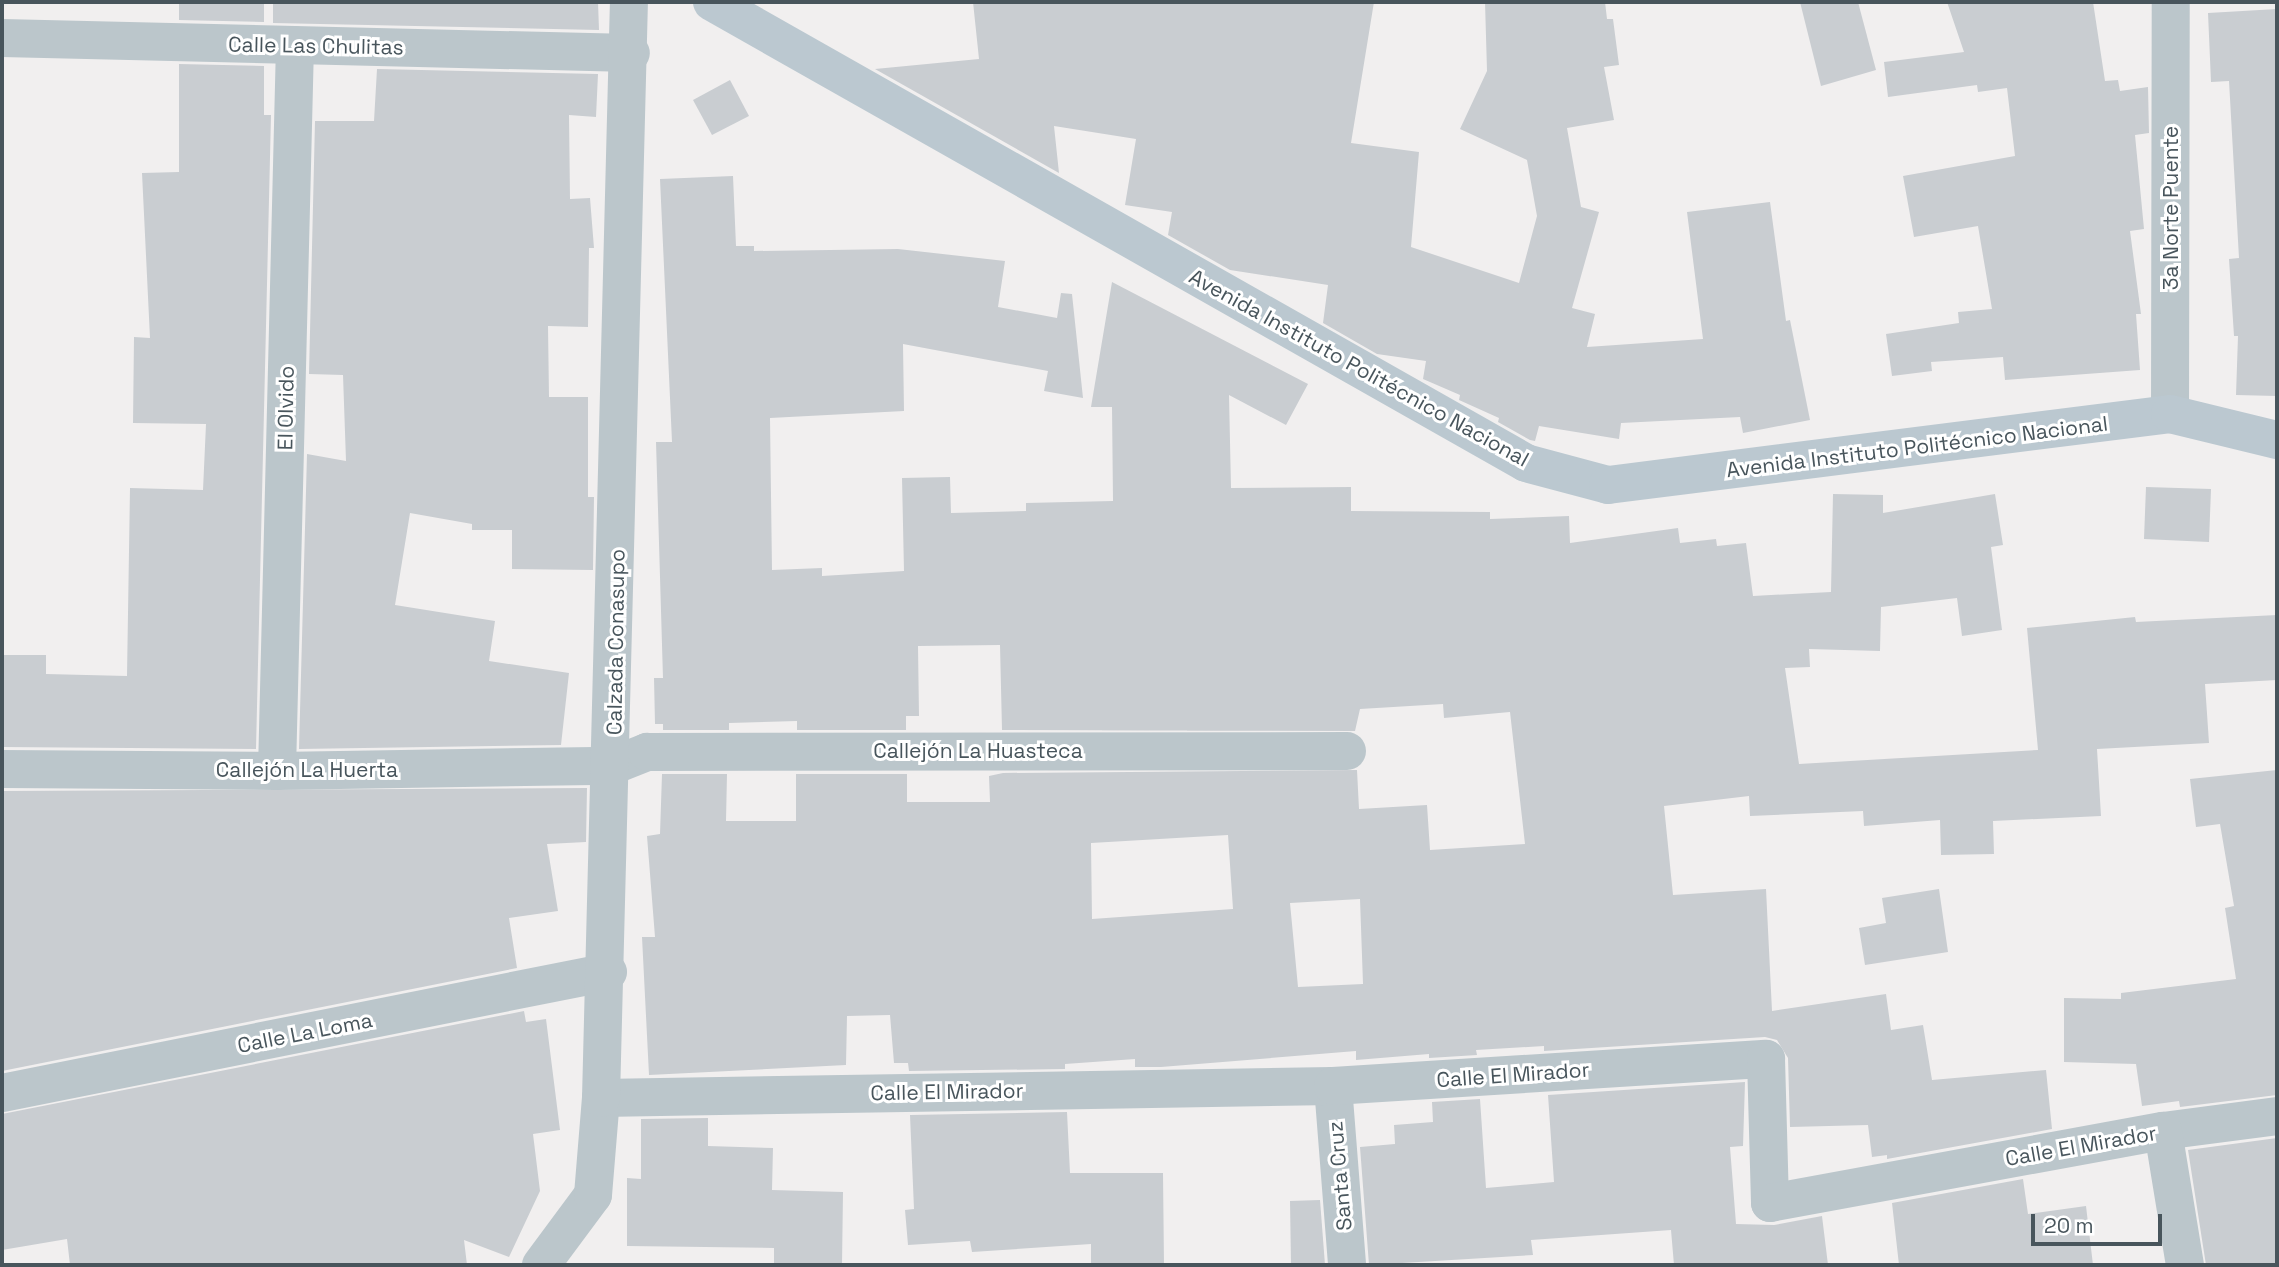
<!DOCTYPE html>
<meta charset="utf-8">
<style>
body{margin:0}
#map{position:relative;width:2279px;height:1267px;overflow:hidden;background:#f1efef;font-family:"Space Grotesk",sans-serif}
div>[style]{position:absolute}
.building>*{inset:0;background:#c9cdd1}
.street>*{height:38px;margin:-19px;padding:0 19px;transform-origin:19px;border-radius:19px;background:#bbc6cb}
.secondary>*{height:38px;margin:-19px;padding:0 19px;transform-origin:19px;border-radius:19px;background:#bbc8d0}
span{translate:-50% -50%;white-space:nowrap;text-align:center;line-height:1.15;-webkit-text-stroke:6px #fff;paint-order:stroke}
.street-label{font-size:21px;color:#48555c}
.frame{position:absolute;inset:0;border:4px solid #48555c;pointer-events:none}
.scale{position:absolute;left:2031px;top:1214px;width:131px;height:32px;box-sizing:border-box;border:4px solid #48555c;border-top:0;padding-left:9px;font-size:21px;line-height:24px;white-space:nowrap;color:#48555c;-webkit-text-stroke:5px #fff;paint-order:stroke}
</style>
<div id="map">
<div class="building">
<div style="clip-path:polygon(179px 2px,264px 2px,264px 22px,179px 20px)"></div>
<div style="clip-path:polygon(273px 2px,598px 2px,599px 30px,273px 23px)"></div>
<div style="clip-path:polygon(973px 2px,1374px 2px,1351px 143px,1419px 152px,1411px 247px,1519px 283px,1537px 216px,1527px 160px,1460px 129px,1487px 71px,1485px 2px,1605px 2px,1607px 19px,1613px 19px,1619px 65px,1604px 67px,1614px 120px,1567px 128px,1581px 207px,1599px 212px,1572px 308px,1595px 314px,1587px 347px,1703px 339px,1687px 212px,1770px 202px,1786px 321px,1790px 320px,1810px 420px,1743px 433px,1740px 417px,1621px 423px,1619px 439px,1539px 426px,1535px 441px,1530px 440px,1498px 422px,1499px 418px,1459px 400px,1460px 395px,1423px 379px,1426px 361px,1377px 354px,1323px 323px,1328px 285px,1230px 270px,1168px 235px,1172px 212px,1125px 205px,1136px 139px,1054px 126px,1059px 173px,875px 69px,979px 59px)"></div>
<div style="clip-path:polygon(1800px 2px,1858px 2px,1876px 70px,1821px 86px)"></div>
<div style="clip-path:polygon(1947px 2px,2093px 2px,2105px 81px,2118px 80px,2120px 91px,2148px 87px,2149px 133px,2135px 135px,2144px 229px,2130px 231px,2141px 314px,2136px 314px,2140px 370px,2005px 380px,2003px 357px,1931px 362px,1932px 371px,1892px 376px,1886px 334px,1959px 323px,1958px 312px,1992px 309px,1978px 226px,1914px 237px,1903px 176px,2015px 156px,2007px 88px,1978px 92px,1977px 85px,1888px 97px,1884px 62px,1964px 52px)"></div>
<div style="clip-path:polygon(2277px 9px,2277px 396px,2236px 395px,2238px 336px,2234px 336px,2229px 259px,2239px 258px,2229px 81px,2211px 82px,2208px 13px)"></div>
<div style="clip-path:polygon(179px 64px,264px 66px,264px 115px,271px 115px,256px 749px,2px 747px,2px 655px,46px 655px,46px 674px,127px 676px,130px 488px,203px 490px,206px 424px,133px 423px,134px 337px,150px 338px,142px 173px,179px 172px)"></div>
<div style="clip-path:polygon(377px 69px,598px 74px,596px 117px,569px 115px,570px 199px,590px 198px,594px 248px,589px 248px,588px 327px,548px 326px,549px 397px,588px 397px,588px 497px,594px 497px,593px 570px,512px 569px,512px 530px,472px 530px,472px 524px,410px 513px,395px 605px,495px 621px,489px 661px,569px 673px,561px 745px,299px 749px,307px 454px,346px 461px,343px 375px,309px 374px,315px 121px,374px 121px)"></div>
<div style="clip-path:polygon(730px 80px,749px 116px,712px 135px,693px 100px)"></div>
<div style="clip-path:polygon(evenodd,733px 176px,736px 246px,754px 246px,754px 251px,898px 249px,1005px 261px,998px 307px,1057px 318px,1061px 293px,1072px 294px,1083px 398px,1044px 391px,1048px 371px,903px 344px,904px 411px,770px 418px,772px 570px,822px 568px,822px 576px,904px 571px,902px 478px,950px 477px,951px 513px,1026px 511px,1026px 503px,1113px 501px,1112px 407px,1091px 407px,1112px 282px,1308px 384px,1286px 425px,1229px 395px,1231px 488px,1351px 487px,1351px 511px,1490px 512px,1490px 519px,1569px 516px,1570px 543px,1678px 528px,1680px 543px,1716px 539px,1717px 546px,1746px 543px,1753px 596px,1831px 592px,1833px 494px,1883px 495px,1883px 513px,1995px 494px,2003px 545px,1991px 547px,2002px 630px,1962px 636px,1957px 598px,1881px 607px,1880px 651px,1809px 649px,1810px 667px,1785px 668px,1799px 764px,2038px 750px,2027px 628px,2135px 617px,2136px 622px,2277px 615px,2277px 680px,2205px 684px,2209px 743px,2097px 749px,2101px 816px,1993px 821px,1994px 854px,1941px 855px,1940px 820px,1864px 826px,1863px 811px,1750px 816px,1749px 796px,1664px 806px,1673px 895px,1766px 889px,1772px 1011px,1886px 994px,1891px 1030px,1923px 1025px,1932px 1080px,2046px 1070px,2052px 1129px,1887px 1159px,1887px 1155px,1872px 1157px,1868px 1125px,1790px 1127px,1788px 1058px,1777px 1040px,1765px 1037px,1544px 1051px,1544px 1046px,1476px 1050px,1477px 1055px,1429px 1058px,1429px 1054px,1356px 1060px,1356px 1051px,1161px 1067px,1135px 1067px,1135px 1059px,1065px 1064px,1065px 1069px,909px 1071px,908px 1063px,894px 1063px,890px 1015px,847px 1016px,846px 1065px,649px 1075px,642px 937px,655px 937px,647px 836px,660px 834px,662px 774px,727px 774px,726px 821px,796px 821px,796px 774px,907px 774px,907px 802px,990px 802px,989px 776px,1003px 773px,1357px 770px,1359px 809px,1427px 805px,1430px 850px,1525px 844px,1510px 712px,1444px 718px,1443px 704px,1360px 709px,1355px 731px,1002px 730px,1000px 645px,918px 646px,919px 716px,906px 716px,906px 730px,797px 730px,797px 721px,729px 723px,729px 730px,663px 730px,663px 724px,655px 724px,654px 678px,663px 678px,656px 442px,672px 442px,660px 179px,733px 176px,1228px 835px,1233px 909px,1092px 919px,1091px 843px,1228px 835px,733px 176px,1360px 899px,1363px 984px,1298px 987px,1290px 903px,1360px 899px)"></div>
<div style="clip-path:polygon(2146px 487px,2211px 489px,2209px 542px,2144px 539px)"></div>
<div style="clip-path:polygon(2277px 770px,2277px 1095px,2180px 1107px,2179px 1101px,2142px 1106px,2136px 1064px,2064px 1062px,2064px 998px,2121px 999px,2121px 993px,2236px 979px,2225px 908px,2234px 906px,2220px 824px,2196px 827px,2190px 779px)"></div>
<div style="clip-path:polygon(587px 788px,586px 842px,547px 844px,558px 911px,509px 918px,517px 968px,2px 1071px,2px 791px)"></div>
<div style="clip-path:polygon(1939px 889px,1948px 952px,1865px 965px,1859px 928px,1886px 923px,1882px 898px)"></div>
<div style="clip-path:polygon(524px 1011px,526px 1022px,546px 1019px,560px 1130px,533px 1134px,540px 1191px,509px 1257px,464px 1240px,467px 1265px,70px 1265px,67px 1239px,2px 1250px,2px 1114px)"></div>
<div style="clip-path:polygon(1745px 1082px,1743px 1146px,1730px 1147px,1736px 1224px,1774px 1225px,1822px 1216px,1828px 1265px,1674px 1265px,1671px 1230px,1531px 1240px,1533px 1255px,1369px 1265px,1360px 1147px,1395px 1144px,1394px 1125px,1433px 1122px,1432px 1102px,1480px 1099px,1486px 1188px,1554px 1182px,1548px 1095px)"></div>
<div style="clip-path:polygon(1067px 1112px,1070px 1173px,1163px 1173px,1164px 1265px,1091px 1265px,1091px 1244px,972px 1252px,970px 1241px,908px 1245px,905px 1210px,914px 1209px,910px 1115px)"></div>
<div style="clip-path:polygon(708px 1118px,708px 1146px,773px 1148px,772px 1190px,843px 1192px,842px 1265px,774px 1265px,774px 1248px,627px 1246px,627px 1178px,641px 1179px,641px 1119px)"></div>
<div style="clip-path:polygon(2277px 1138px,2277px 1265px,2206px 1265px,2188px 1150px)"></div>
<div style="clip-path:polygon(2023px 1179px,2028px 1214px,2086px 1206px,2093px 1265px,1899px 1265px,1892px 1203px)"></div>
<div style="clip-path:polygon(1320px 1200px,1325px 1265px,1291px 1265px,1290px 1201px)"></div>
</div>
<div class="street">
<div style="left:2px;top:38px;width:629px;rotate:1.37deg"></div>
<div style="left:2170px;top:414px;width:412px;rotate:-89.9deg"></div>
<div style="left:2px;top:769px;width:275px;rotate:0.4deg"></div>
<div style="left:277px;top:771px;width:335px;rotate:-0.9deg"></div>
<div style="left:612px;top:766px;width:38px;rotate:-22deg"></div>
<div style="left:647px;top:752px;width:700px;rotate:-0.08deg"></div>
<div style="left:277px;top:771px;width:726px;rotate:-88.58deg"></div>
<div style="left:1333px;top:1086px;width:180px;rotate:85.5deg"></div>
<div style="left:2px;top:1093px;width:618px;rotate:-11.29deg"></div>
<div style="left:601px;top:1098px;width:732px;rotate:-0.94deg"></div>
<div style="left:1333px;top:1086px;width:434px;rotate:-3.6deg"></div>
<div style="left:1766px;top:1059px;width:144px;rotate:88.4deg"></div>
<div style="left:1770px;top:1203px;width:400px;rotate:-10.4deg"></div>
<div style="left:2163px;top:1131px;width:115px;rotate:-7.5deg"></div>
<div style="left:2163px;top:1131px;width:136px;rotate:80.7deg"></div>
<div style="left:541px;top:1265px;width:87px;rotate:-53.4deg"></div>
<div style="left:593px;top:1195px;width:97px;rotate:-85.3deg"></div>
<div style="left:601px;top:1098px;width:1096px;rotate:-88.54deg"></div>
</div>
<div class="secondary">
<div style="left:712px;top:2px;width:935px;rotate:29.52deg"></div>
<div style="left:1526px;top:463px;width:85px;rotate:15deg"></div>
<div style="left:1608px;top:485px;width:566px;rotate:-7.2deg"></div>
<div style="left:2170px;top:414px;width:110px;rotate:13.7deg"></div>
</div>
<div class="street-label">
<span style="left:316px;top:46px;rotate:1deg">Calle Las Chulitas</span>
<span style="left:2171px;top:208px;rotate:-90deg">3a Norte Puente</span>
<span style="left:1359px;top:368px;rotate:29deg">Avenida Instituto Politécnico Nacional</span>
<span style="left:286px;top:408px;rotate:-89deg">El Olvido</span>
<span style="left:1917px;top:447px;rotate:-7deg">Avenida Instituto Politécnico Nacional</span>
<span style="left:616px;top:642px;rotate:-89deg">Calzada Conasupo</span>
<span style="left:978px;top:751px">Callejón La Huasteca</span>
<span style="left:307px;top:770px">Callejón La Huerta</span>
<span style="left:305px;top:1033px;rotate:-11deg">Calle La Loma</span>
<span style="left:1513px;top:1075px;rotate:-4deg">Calle El Mirador</span>
<span style="left:947px;top:1092px;rotate:-1deg">Calle El Mirador</span>
<span style="left:2081px;top:1146px;rotate:-10deg">Calle El Mirador</span>
<span style="left:1340px;top:1176px;rotate:-95deg">Santa Cruz</span>
</div>
<div class="frame"></div>
<div class="scale">20 m</div>
</div>
